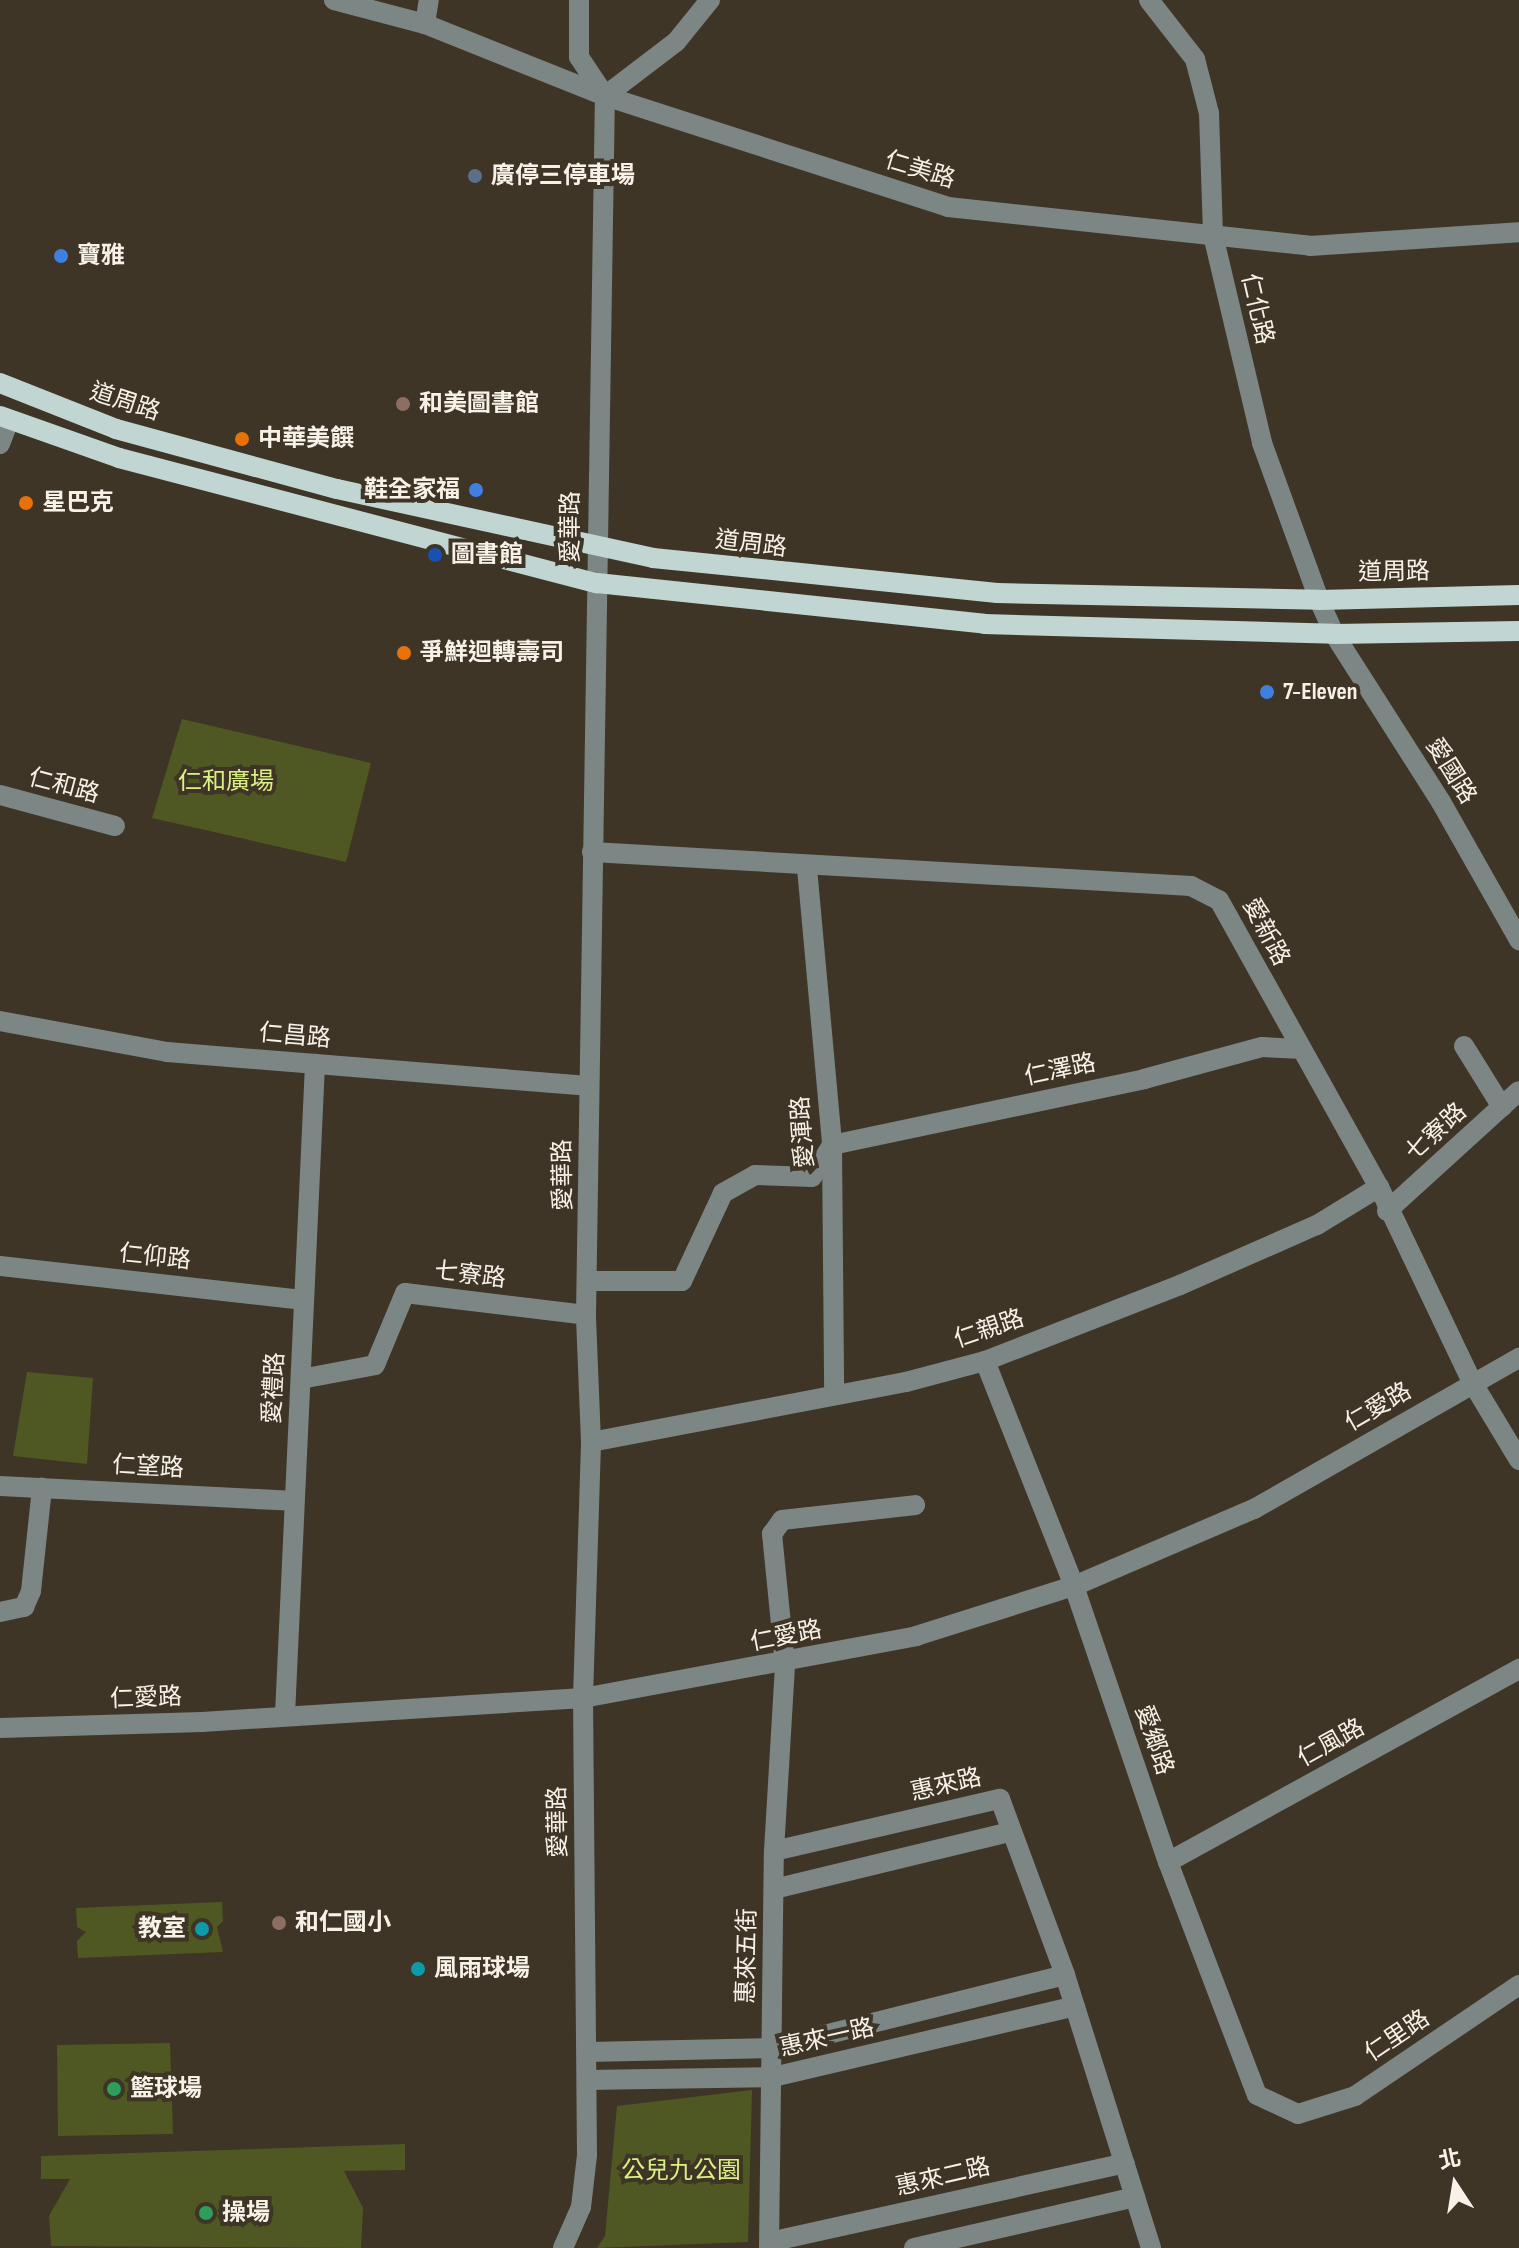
<!DOCTYPE html>
<meta charset="utf-8">
<style>
body{margin:0}
#map{position:relative;width:1519px;height:2248px;overflow:hidden;background:#3e3526;font-family:"Sofia Sans Condensed","Noto Sans TC",sans-serif}
div>[style]{position:absolute}
.green>*{inset:0;background:#4f5822}
.minor>*{height:20px;margin:-10px;padding:0 10px;transform-origin:10px;border-radius:10px;background:#7c8684}
.major>*{height:20px;margin:-10px;padding:0 10px;transform-origin:10px;border-radius:10px;background:#c1d6d2}
.dots>*{width:22px;height:22px;translate:-50% -50%;box-sizing:border-box;border:4px solid #3e3526;border-radius:50%}
span{translate:-50% -50%;white-space:nowrap;text-align:center;line-height:1.15;-webkit-text-stroke:8px #3e3526;paint-order:stroke}
.street-label{font-size:24px;color:#f7f1e8}
.poi-label{font-size:24px;color:#f7f1e8;font-weight:700}
.left{translate:0 -50%;text-align:left}
.right{translate:-100% -50%;text-align:right}
.park-label{font-size:24px;color:#dbf083}
.north{position:absolute;left:1415px;top:2144px;width:80px;height:80px;-webkit-text-stroke:6px #3e3526;paint-order:stroke;rotate:348deg;font-size:22px;font-weight:700;line-height:32px;text-align:center;color:#f7f1e8}
.north::after{content:'';display:block;margin:auto;width:28px;height:36px;background:#f7f1e8;clip-path:polygon(50% 0,100% 100%,50% 72%,0 100%)}
</style>
<div id="map">
<div class="green">
<div style="clip-path:polygon(182px 719px,371px 763px,346px 862px,152px 818px)"></div>
<div style="clip-path:polygon(27px 1372px,93px 1378px,87px 1464px,13px 1456px)"></div>
<div style="clip-path:polygon(222px 1902px,223px 1921px,217px 1927px,223px 1952px,78px 1958px,77px 1941px,86px 1932px,77px 1927px,76px 1908px)"></div>
<div style="clip-path:polygon(170px 2043px,173px 2134px,58px 2136px,57px 2045px)"></div>
<div style="clip-path:polygon(752px 2090px,748px 2242px,597px 2248px,605px 2236px,617px 2106px)"></div>
<div style="clip-path:polygon(405px 2144px,405px 2170px,344px 2171px,363px 2208px,361px 2248px,51px 2246px,49px 2216px,70px 2179px,41px 2179px,41px 2156px)"></div>
</div>
<div class="minor">
<div style="left:334px;top:0;width:94px;rotate:14.8deg"></div>
<div style="left:425px;top:24px;width:194px;rotate:21.8deg"></div>
<div style="left:605px;top:96px;width:361px;rotate:17.9deg"></div>
<div style="left:948px;top:207px;width:364px;rotate:6.1deg"></div>
<div style="left:1310px;top:246px;width:209px;rotate:-3.8deg"></div>
<div style="left:579px;top:0;width:57px;rotate:90deg"></div>
<div style="left:579px;top:57px;width:47px;rotate:56.3deg"></div>
<div style="left:1149px;top:0;width:75px;rotate:52.1deg"></div>
<div style="left:1195px;top:59px;width:56px;rotate:75.5deg"></div>
<div style="left:1209px;top:113px;width:122px;rotate:88.1deg"></div>
<div style="left:1213px;top:235px;width:214px;rotate:76.7deg"></div>
<div style="left:1262px;top:443px;width:167px;rotate:70deg"></div>
<div style="left:1319px;top:600px;width:37px;rotate:66deg"></div>
<div style="left:1334px;top:634px;width:199px;rotate:57.5deg"></div>
<div style="left:1441px;top:802px;width:159px;rotate:60.5deg"></div>
<div style="left:425px;top:24px;width:24px;rotate:-81deg"></div>
<div style="left:605px;top:96px;width:89px;rotate:-37.3deg"></div>
<div style="left:676px;top:42px;width:54px;rotate:-51deg"></div>
<div style="left:0;top:444px;width:26px;rotate:-69deg"></div>
<div style="left:0;top:795px;width:119px;rotate:15.1deg"></div>
<div style="left:592px;top:852px;width:600px;rotate:3.25deg"></div>
<div style="left:1191px;top:886px;width:31px;rotate:27deg"></div>
<div style="left:1219px;top:900px;width:329px;rotate:60.9deg"></div>
<div style="left:1379px;top:1187px;width:216px;rotate:64.5deg"></div>
<div style="left:1472px;top:1382px;width:91px;rotate:58.9deg"></div>
<div style="left:807px;top:868px;width:278px;rotate:84.8deg"></div>
<div style="left:832px;top:1145px;width:249px;rotate:89.5deg"></div>
<div style="left:0;top:1021px;width:170px;rotate:10.5deg"></div>
<div style="left:167px;top:1052px;width:422px;rotate:4.6deg"></div>
<div style="left:1464px;top:1046px;width:72px;rotate:58.1deg"></div>
<div style="left:1387px;top:1211px;width:178px;rotate:-42.3deg"></div>
<div style="left:0;top:1266px;width:306px;rotate:6.4deg"></div>
<div style="left:590px;top:1281px;width:92px"></div>
<div style="left:682px;top:1281px;width:97px;rotate:-65deg"></div>
<div style="left:723px;top:1193px;width:37px;rotate:-29deg"></div>
<div style="left:755px;top:1175px;width:57px;rotate:2deg"></div>
<div style="left:812px;top:1177px;width:38px;rotate:-58deg"></div>
<div style="left:832px;top:1145px;width:319px;rotate:-11.9deg"></div>
<div style="left:1144px;top:1079px;width:122px;rotate:-15.2deg"></div>
<div style="left:1262px;top:1047px;width:36px;rotate:3deg"></div>
<div style="left:985px;top:1361px;width:242px;rotate:68.4deg"></div>
<div style="left:1074px;top:1586px;width:292px;rotate:71.2deg"></div>
<div style="left:1168px;top:1862px;width:249px;rotate:69.1deg"></div>
<div style="left:1257px;top:2095px;width:45px;rotate:24.9deg"></div>
<div style="left:1298px;top:2114px;width:60px;rotate:-17.5deg"></div>
<div style="left:1355px;top:2096px;width:198px;rotate:-34.1deg"></div>
<div style="left:301px;top:1379px;width:75px;rotate:-10.7deg"></div>
<div style="left:375px;top:1365px;width:78px;rotate:-67.4deg"></div>
<div style="left:405px;top:1293px;width:182px;rotate:6.9deg"></div>
<div style="left:591px;top:1442px;width:321px;rotate:-10.8deg"></div>
<div style="left:906px;top:1382px;width:82px;rotate:-14.9deg"></div>
<div style="left:985px;top:1361px;width:209px;rotate:-21.3deg"></div>
<div style="left:1180px;top:1285px;width:150px;rotate:-23.7deg"></div>
<div style="left:1317px;top:1225px;width:73px;rotate:-31.5deg"></div>
<div style="left:0;top:1486px;width:294px;rotate:2.9deg"></div>
<div style="left:0;top:1612px;width:25px;rotate:-12deg"></div>
<div style="left:24px;top:1607px;width:17px;rotate:-66deg"></div>
<div style="left:31px;top:1591px;width:104px;rotate:-83.9deg"></div>
<div style="left:285px;top:1715px;width:652px;rotate:-87.36deg"></div>
<div style="left:0;top:1728px;width:202px;rotate:-1.7deg"></div>
<div style="left:202px;top:1722px;width:382px;rotate:-3.6deg"></div>
<div style="left:583px;top:1698px;width:339px;rotate:-10.5deg"></div>
<div style="left:916px;top:1636px;width:166px;rotate:-17.6deg"></div>
<div style="left:1074px;top:1586px;width:196px;rotate:-23.2deg"></div>
<div style="left:1254px;top:1509px;width:305px;rotate:-29.7deg"></div>
<div style="left:774px;top:1851px;width:232px;rotate:-13deg"></div>
<div style="left:1000px;top:1799px;width:188px;rotate:69.7deg"></div>
<div style="left:1065px;top:1975px;width:286px;rotate:72.5deg"></div>
<div style="left:1168px;top:1862px;width:401px;rotate:-28.8deg"></div>
<div style="left:774px;top:1889px;width:243px;rotate:-13.6deg"></div>
<div style="left:587px;top:2052px;width:185px;rotate:-1.2deg"></div>
<div style="left:772px;top:2048px;width:302px;rotate:-14deg"></div>
<div style="left:587px;top:2080px;width:186px;rotate:-0.9deg"></div>
<div style="left:773px;top:2077px;width:310px;rotate:-13.2deg"></div>
<div style="left:563px;top:2248px;width:45px;rotate:-66.3deg"></div>
<div style="left:581px;top:2207px;width:52px;rotate:-83.4deg"></div>
<div style="left:587px;top:2155px;width:457px;rotate:-90.5deg"></div>
<div style="left:583px;top:1698px;width:256px;rotate:-88.2deg"></div>
<div style="left:591px;top:1442px;width:127px;rotate:-92.3deg"></div>
<div style="left:586px;top:1315px;width:1219px;rotate:-89.11deg"></div>
<div style="left:769px;top:2248px;width:397px;rotate:-89.3deg"></div>
<div style="left:774px;top:1851px;width:187px;rotate:-86.6deg"></div>
<div style="left:785px;top:1664px;width:131px;rotate:-95.7deg"></div>
<div style="left:772px;top:1534px;width:17px;rotate:-54deg"></div>
<div style="left:782px;top:1520px;width:134px;rotate:-6.4deg"></div>
<div style="left:776px;top:2248px;width:11px;rotate:-52deg"></div>
<div style="left:783px;top:2239px;width:350px;rotate:-12.5deg"></div>
<div style="left:914px;top:2248px;width:227px;rotate:-13deg"></div>
</div>
<div class="major">
<div style="left:0;top:383px;width:125px;rotate:21.6deg"></div>
<div style="left:116px;top:429px;width:229px;rotate:15.2deg"></div>
<div style="left:337px;top:489px;width:323px;rotate:12.3deg"></div>
<div style="left:653px;top:558px;width:346px;rotate:5.8deg"></div>
<div style="left:997px;top:593px;width:322px;rotate:1.2deg"></div>
<div style="left:1319px;top:600px;width:200px;rotate:-1.4deg"></div>
<div style="left:0;top:416px;width:126px;rotate:19.4deg"></div>
<div style="left:119px;top:458px;width:494px;rotate:14.7deg"></div>
<div style="left:597px;top:583px;width:389px;rotate:6deg"></div>
<div style="left:984px;top:624px;width:350px;rotate:1.6deg"></div>
<div style="left:1334px;top:634px;width:185px;rotate:-0.9deg"></div>
</div>
<div class="dots">
<div style="left:475px;top:176px;background:#5c6f8a"></div>
<div style="left:61px;top:256px;background:#3f7fe0"></div>
<div style="left:403px;top:404px;background:#8d6e63"></div>
<div style="left:242px;top:439px;background:#e8710a"></div>
<div style="left:476px;top:490px;background:#3f7fe0"></div>
<div style="left:26px;top:503px;background:#e8710a"></div>
<div style="left:435px;top:555px;background:#1a4fb4"></div>
<div style="left:404px;top:653px;background:#e8710a"></div>
<div style="left:1267px;top:692px;background:#3f7fe0"></div>
<div style="left:279px;top:1923px;background:#8d6e63"></div>
<div style="left:202px;top:1929px;background:#0f9aa8"></div>
<div style="left:418px;top:1969px;background:#0f9aa8"></div>
<div style="left:114px;top:2089px;background:#2e9e5b"></div>
<div style="left:206px;top:2213px;background:#2e9e5b"></div>
</div>
<div class="street-label">
<span style="left:920px;top:170px;rotate:17deg">仁美路</span>
<span style="left:1257px;top:309px;rotate:77deg">仁化路</span>
<span style="left:125px;top:402px;rotate:18deg">道周路</span>
<span style="left:571px;top:527px;rotate:-90deg">愛華路</span>
<span style="left:751px;top:544px;rotate:7deg">道周路</span>
<span style="left:1394px;top:572px;rotate:-1deg">道周路</span>
<span style="left:1451px;top:771px;rotate:58deg">愛國路</span>
<span style="left:64px;top:786px;rotate:15deg">仁和路</span>
<span style="left:1266px;top:932px;rotate:62deg">愛新路</span>
<span style="left:295px;top:1036px;rotate:5deg">仁昌路</span>
<span style="left:1060px;top:1070px;rotate:-12deg">仁澤路</span>
<span style="left:803px;top:1132px;rotate:-94deg">愛渾路</span>
<span style="left:1436px;top:1132px;rotate:-42deg">七寮路</span>
<span style="left:563px;top:1175px;rotate:-91deg">愛華路</span>
<span style="left:155px;top:1257px;rotate:6deg">仁仰路</span>
<span style="left:470px;top:1275px;rotate:7deg">七寮路</span>
<span style="left:989px;top:1329px;rotate:-19deg">仁親路</span>
<span style="left:274px;top:1388px;rotate:-87deg">愛禮路</span>
<span style="left:1378px;top:1407px;rotate:-30deg">仁愛路</span>
<span style="left:148px;top:1467px;rotate:3deg">仁望路</span>
<span style="left:786px;top:1636px;rotate:-11deg">仁愛路</span>
<span style="left:146px;top:1698px;rotate:-2deg">仁愛路</span>
<span style="left:1154px;top:1740px;rotate:71deg">愛鄉路</span>
<span style="left:1331px;top:1743px;rotate:-29deg">仁風路</span>
<span style="left:946px;top:1785px;rotate:-13deg">惠來路</span>
<span style="left:558px;top:1822px;rotate:-91deg">愛華路</span>
<span style="left:747px;top:1956px;rotate:-89deg">惠來五街</span>
<span style="left:1397px;top:2036px;rotate:-34deg">仁里路</span>
<span style="left:827px;top:2038px;rotate:-13deg">惠來一路</span>
<span style="left:943px;top:2177px;rotate:-13deg">惠來二路</span>
</div>
<div class="poi-label">
<span class="left" style="left:491px;top:176px">廣停三停車場</span>
<span class="left" style="left:77px;top:256px">寶雅</span>
<span class="left" style="left:419px;top:404px">和美圖書館</span>
<span class="left" style="left:258px;top:439px">中華美饌</span>
<span class="right" style="left:460px;top:490px">鞋全家福</span>
<span class="left" style="left:42px;top:503px">星巴克</span>
<span class="left" style="left:451px;top:555px">圖書館</span>
<span class="left" style="left:420px;top:653px">爭鮮迴轉壽司</span>
<span class="left" style="left:1283px;top:692px">7-Eleven</span>
<span class="left" style="left:295px;top:1923px">和仁國小</span>
<span class="right" style="left:186px;top:1929px">教室</span>
<span class="left" style="left:434px;top:1969px">風雨球場</span>
<span class="left" style="left:130px;top:2089px">籃球場</span>
<span class="left" style="left:222px;top:2213px">操場</span>
</div>
<div class="park-label">
<span style="left:226px;top:782px">仁和廣場</span>
<span style="left:681px;top:2171px">公兒九公園</span>
</div>
<div class="north">北</div>
</div>
